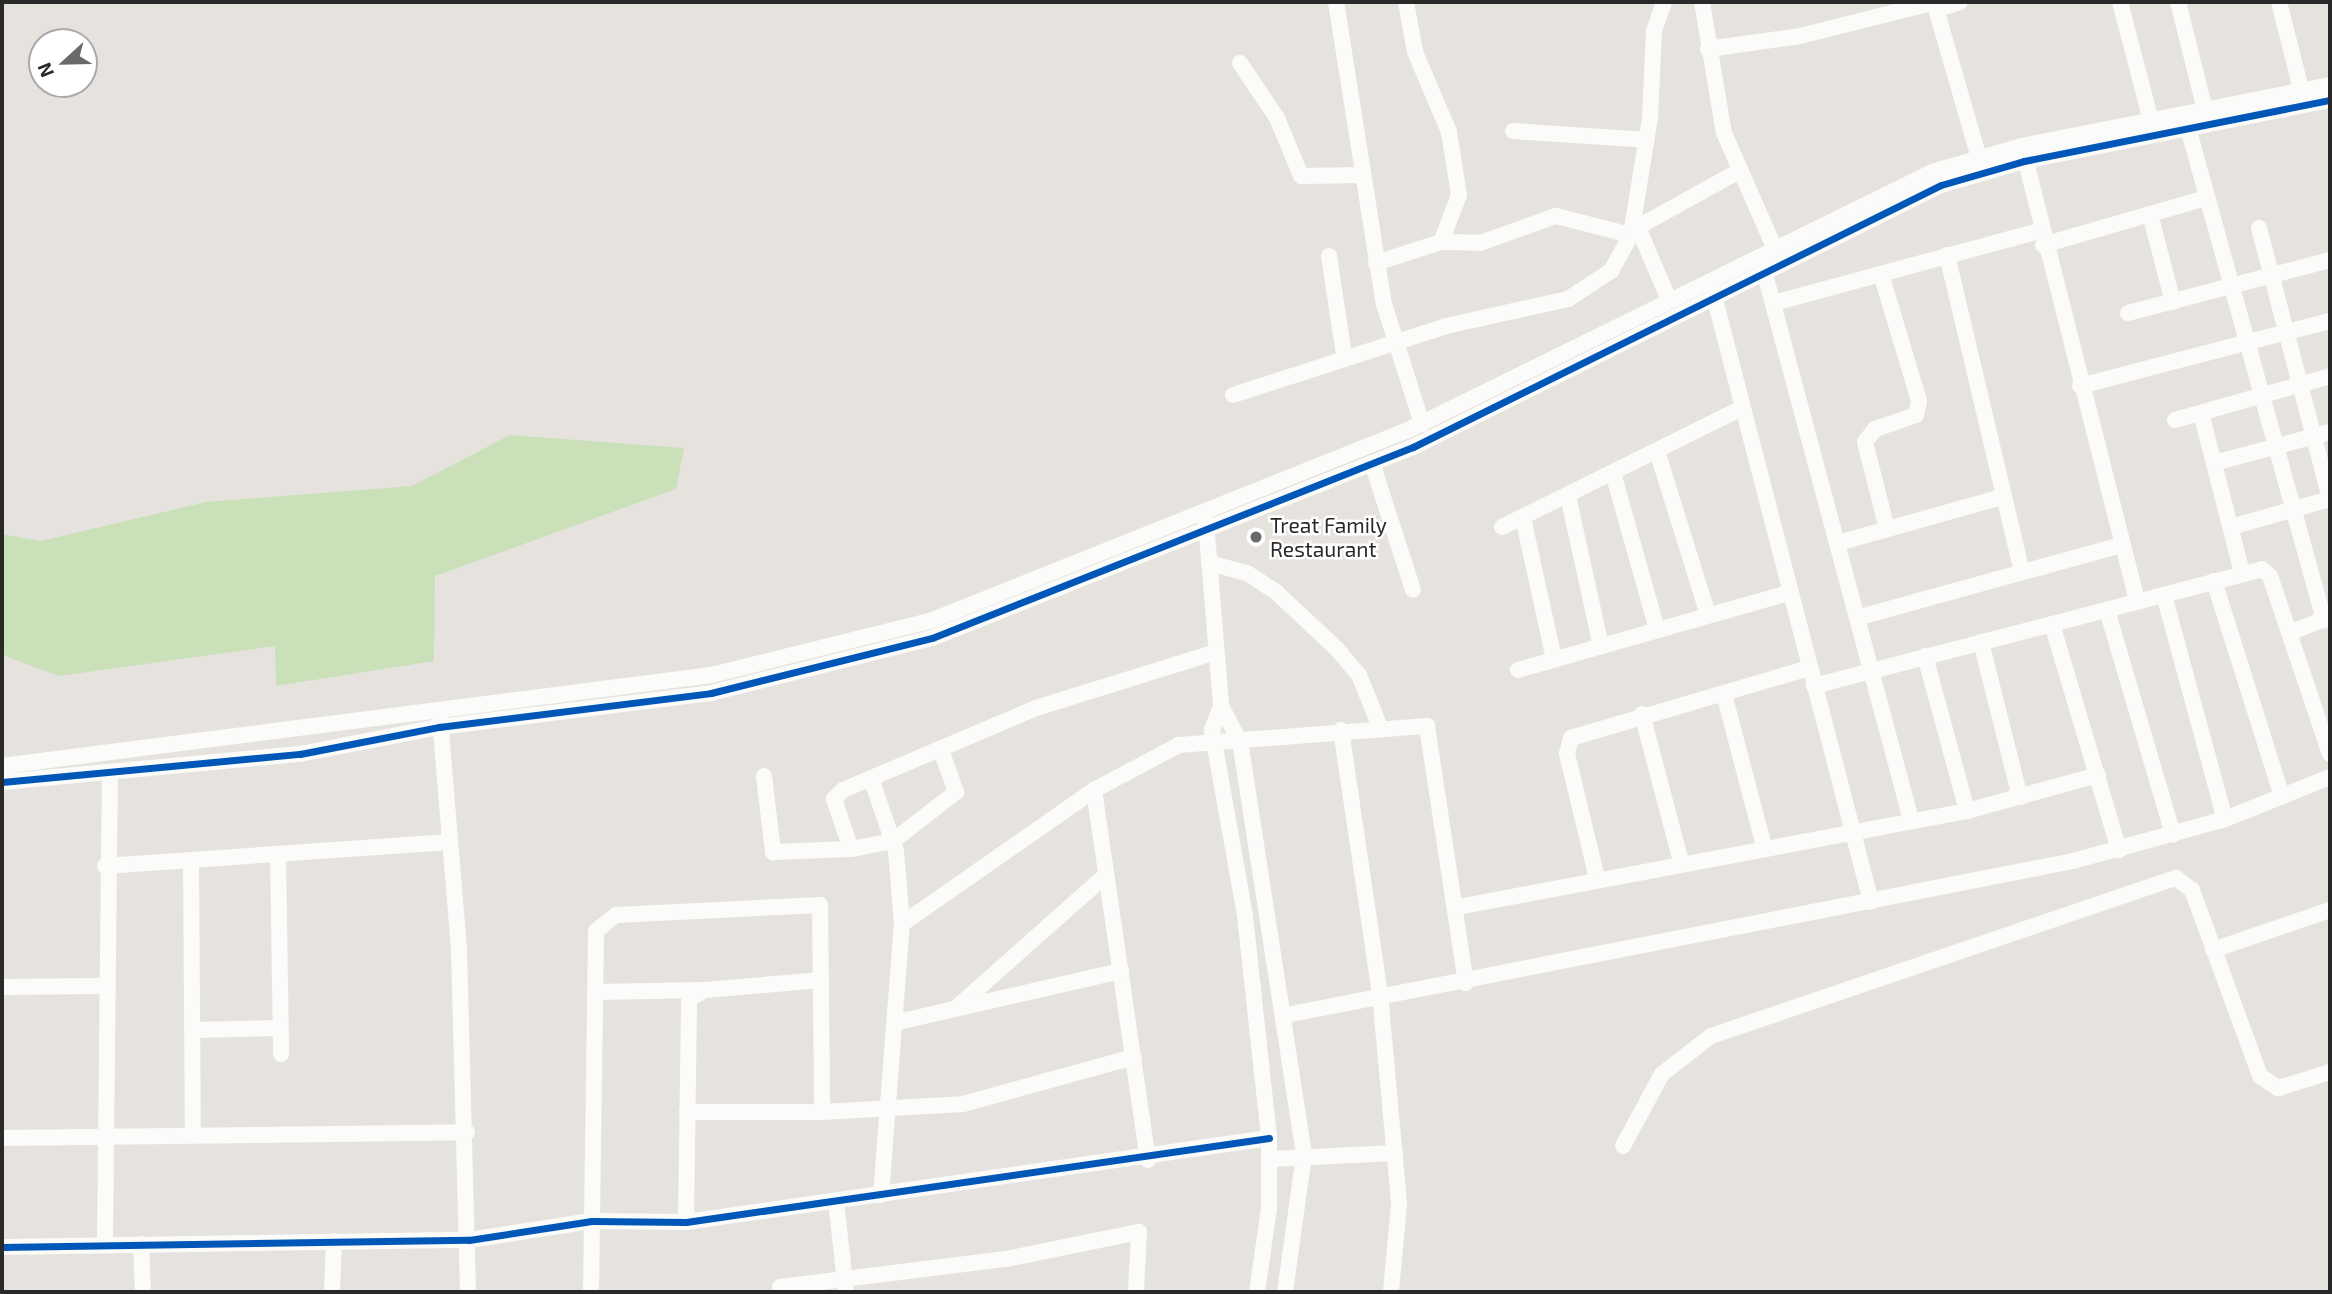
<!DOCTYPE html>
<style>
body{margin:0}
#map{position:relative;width:2332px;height:1294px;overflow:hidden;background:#e6e3de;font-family:"Exo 2",sans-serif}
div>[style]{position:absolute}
.green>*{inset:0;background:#cae0b9}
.minor>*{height:16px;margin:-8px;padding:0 8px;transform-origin:8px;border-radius:8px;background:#fbfbfa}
.cycleway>*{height:7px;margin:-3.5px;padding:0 3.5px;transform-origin:3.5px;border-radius:3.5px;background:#0057b8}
.dots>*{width:19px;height:19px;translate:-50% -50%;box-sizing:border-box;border:4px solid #fff;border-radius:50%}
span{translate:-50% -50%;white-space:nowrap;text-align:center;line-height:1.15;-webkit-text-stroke:5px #fff;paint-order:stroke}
.poi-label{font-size:21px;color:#292929}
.left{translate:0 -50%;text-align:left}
.frame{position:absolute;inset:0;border:4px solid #292929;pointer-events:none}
.north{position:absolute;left:28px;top:28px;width:70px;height:70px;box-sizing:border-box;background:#fff;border:2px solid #a9a9a9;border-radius:50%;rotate:248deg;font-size:19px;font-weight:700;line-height:28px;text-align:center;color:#292929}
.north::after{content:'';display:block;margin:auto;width:24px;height:32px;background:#6b6a68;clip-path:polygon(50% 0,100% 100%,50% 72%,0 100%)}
</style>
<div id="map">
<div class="green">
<div style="clip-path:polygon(510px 435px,684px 448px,676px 489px,435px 576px,434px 661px,276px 686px,275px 646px,59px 676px,2px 655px,2px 534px,41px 541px,206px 502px,412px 486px)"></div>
</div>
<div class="minor">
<div style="left:1336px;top:2px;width:306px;rotate:81deg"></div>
<div style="left:1384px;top:304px;width:126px;rotate:72.4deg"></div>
<div style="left:1702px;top:2px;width:133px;rotate:80.5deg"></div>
<div style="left:1724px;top:133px;width:124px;rotate:66.3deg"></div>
<div style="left:1934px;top:2px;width:162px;rotate:73.9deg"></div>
<div style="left:2120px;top:2px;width:123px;rotate:75.4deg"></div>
<div style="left:2178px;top:2px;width:111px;rotate:76deg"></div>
<div style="left:2279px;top:2px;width:90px;rotate:75.8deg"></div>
<div style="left:1937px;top:9px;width:24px;rotate:-17deg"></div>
<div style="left:1708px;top:49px;width:93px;rotate:-8deg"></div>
<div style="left:1800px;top:36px;width:139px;rotate:-14.1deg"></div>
<div style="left:1240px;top:63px;width:66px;rotate:56.1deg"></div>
<div style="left:1277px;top:118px;width:63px;rotate:67.5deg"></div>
<div style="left:1301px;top:176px;width:62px;rotate:-0.9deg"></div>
<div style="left:2187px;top:124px;width:515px;rotate:74.56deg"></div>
<div style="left:1513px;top:131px;width:134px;rotate:3.8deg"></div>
<div style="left:2023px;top:150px;width:466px;rotate:75.8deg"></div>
<div style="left:2150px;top:214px;width:91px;rotate:75.4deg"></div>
<div style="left:1634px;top:218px;width:89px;rotate:66.9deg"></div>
<div style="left:1638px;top:227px;width:115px;rotate:-29deg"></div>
<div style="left:2259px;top:228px;width:280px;rotate:75.3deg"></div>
<div style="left:1441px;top:242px;width:39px;rotate:1deg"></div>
<div style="left:1480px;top:243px;width:81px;rotate:-19.6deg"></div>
<div style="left:1556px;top:216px;width:77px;rotate:14.2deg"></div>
<div style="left:2043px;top:245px;width:170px;rotate:-16.1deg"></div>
<div style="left:1947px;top:255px;width:326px;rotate:76.7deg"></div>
<div style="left:1329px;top:256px;width:100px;rotate:81.4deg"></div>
<div style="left:1376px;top:263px;width:68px;rotate:-17.9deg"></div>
<div style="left:1441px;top:242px;width:50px;rotate:-69deg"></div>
<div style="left:1459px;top:195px;width:64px;rotate:-99deg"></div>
<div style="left:1449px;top:132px;width:87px;rotate:-113deg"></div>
<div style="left:1415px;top:52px;width:51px;rotate:-100.2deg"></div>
<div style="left:1762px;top:263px;width:577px;rotate:75.02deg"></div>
<div style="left:1881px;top:274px;width:133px;rotate:73.3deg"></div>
<div style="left:1919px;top:401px;width:14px;rotate:102deg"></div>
<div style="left:1916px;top:415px;width:43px;rotate:161.1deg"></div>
<div style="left:1875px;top:429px;width:16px;rotate:128deg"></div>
<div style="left:1865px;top:442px;width:90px;rotate:75.8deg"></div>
<div style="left:1712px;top:288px;width:634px;rotate:75.48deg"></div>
<div style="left:1774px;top:303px;width:275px;rotate:-15.2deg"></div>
<div style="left:2128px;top:313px;width:209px;rotate:-14.7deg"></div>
<div style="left:2080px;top:386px;width:258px;rotate:-14.6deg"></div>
<div style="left:1233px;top:395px;width:224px;rotate:-17.9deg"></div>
<div style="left:1446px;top:326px;width:125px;rotate:-12.5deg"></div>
<div style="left:1568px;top:299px;width:51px;rotate:-33.1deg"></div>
<div style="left:1611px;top:271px;width:41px;rotate:-60.9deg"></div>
<div style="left:1631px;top:235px;width:119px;rotate:-80.8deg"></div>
<div style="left:1650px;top:118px;width:87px;rotate:-87.4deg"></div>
<div style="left:1654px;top:31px;width:31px;rotate:-71deg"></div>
<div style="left:2201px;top:413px;width:165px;rotate:75.6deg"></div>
<div style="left:2175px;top:420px;width:161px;rotate:-15.8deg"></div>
<div style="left:1657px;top:451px;width:172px;rotate:72.7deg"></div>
<div style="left:1372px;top:463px;width:133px;rotate:72.1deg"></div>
<div style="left:2214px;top:463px;width:120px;rotate:-15deg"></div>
<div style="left:1613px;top:473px;width:163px;rotate:74.3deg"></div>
<div style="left:1568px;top:496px;width:154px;rotate:77.6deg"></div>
<div style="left:1523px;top:518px;width:144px;rotate:77.6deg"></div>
<div style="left:1206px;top:522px;width:185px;rotate:85.3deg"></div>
<div style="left:1221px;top:706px;width:26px;rotate:111deg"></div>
<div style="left:1212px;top:730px;width:189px;rotate:79.9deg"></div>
<div style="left:1245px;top:916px;width:223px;rotate:83.8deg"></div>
<div style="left:1269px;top:1138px;width:70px;rotate:90deg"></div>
<div style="left:1269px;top:1208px;width:85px;rotate:98.1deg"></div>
<div style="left:1502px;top:527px;width:268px;rotate:-26.4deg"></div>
<div style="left:2231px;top:527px;width:103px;rotate:-15.8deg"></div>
<div style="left:1838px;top:543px;width:170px;rotate:-15.7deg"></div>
<div style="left:1209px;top:563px;width:39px;rotate:15deg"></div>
<div style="left:1247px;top:573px;width:35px;rotate:33deg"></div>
<div style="left:1276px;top:592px;width:83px;rotate:43.1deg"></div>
<div style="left:1337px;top:649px;width:34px;rotate:50deg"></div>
<div style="left:1359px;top:675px;width:56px;rotate:68deg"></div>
<div style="left:2214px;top:581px;width:226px;rotate:72.5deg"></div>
<div style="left:2164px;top:595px;width:232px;rotate:74.8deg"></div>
<div style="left:2107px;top:610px;width:234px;rotate:73.6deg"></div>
<div style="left:1860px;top:617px;width:272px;rotate:-15.4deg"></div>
<div style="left:2052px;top:624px;width:236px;rotate:73.5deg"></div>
<div style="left:2289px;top:633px;width:44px;rotate:-21.3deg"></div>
<div style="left:1981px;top:642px;width:160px;rotate:75.9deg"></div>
<div style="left:1925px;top:656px;width:161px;rotate:74.8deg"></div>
<div style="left:1518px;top:670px;width:282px;rotate:-15.9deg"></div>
<div style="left:1814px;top:686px;width:463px;rotate:-14.6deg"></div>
<div style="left:2262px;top:569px;width:11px;rotate:41deg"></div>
<div style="left:2270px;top:576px;width:188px;rotate:71.4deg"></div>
<div style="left:1724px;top:694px;width:157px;rotate:75.3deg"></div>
<div style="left:1221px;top:706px;width:40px;rotate:62deg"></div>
<div style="left:1240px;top:741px;width:419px;rotate:81.2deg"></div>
<div style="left:1304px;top:1155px;width:138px;rotate:97.9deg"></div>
<div style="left:1642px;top:714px;width:153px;rotate:75.2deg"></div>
<div style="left:440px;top:718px;width:232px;rotate:85.3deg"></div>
<div style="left:459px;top:949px;width:343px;rotate:88.5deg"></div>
<div style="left:1341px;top:730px;width:267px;rotate:81.6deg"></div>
<div style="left:1380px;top:994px;width:211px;rotate:84.8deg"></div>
<div style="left:1399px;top:1204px;width:88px;rotate:95.2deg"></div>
<div style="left:941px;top:750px;width:45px;rotate:70.3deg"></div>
<div style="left:956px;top:792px;width:80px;rotate:142.1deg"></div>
<div style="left:893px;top:841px;width:43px;rotate:169.2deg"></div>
<div style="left:851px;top:849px;width:53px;rotate:-108.8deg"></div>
<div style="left:834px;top:799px;width:13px;rotate:-45deg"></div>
<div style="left:843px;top:790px;width:210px;rotate:-23deg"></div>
<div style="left:1036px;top:708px;width:189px;rotate:-17.3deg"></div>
<div style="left:2px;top:766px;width:715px;rotate:-7.31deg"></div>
<div style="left:711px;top:675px;width:226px;rotate:-13.9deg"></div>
<div style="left:930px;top:621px;width:515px;rotate:-21.78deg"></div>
<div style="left:1408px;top:430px;width:584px;rotate:-26.21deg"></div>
<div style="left:1932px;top:172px;width:94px;rotate:-16.1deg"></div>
<div style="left:2022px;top:146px;width:314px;rotate:-11.2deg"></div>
<div style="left:764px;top:776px;width:77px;rotate:83.2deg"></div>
<div style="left:773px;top:852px;width:78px;rotate:-2.2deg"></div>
<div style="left:871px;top:778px;width:77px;rotate:71.1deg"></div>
<div style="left:896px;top:851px;width:73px;rotate:85.3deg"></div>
<div style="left:2px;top:782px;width:299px;rotate:-5.4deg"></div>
<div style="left:300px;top:754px;width:142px;rotate:-11deg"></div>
<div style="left:439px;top:727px;width:274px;rotate:-7.1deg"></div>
<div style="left:711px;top:693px;width:228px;rotate:-14deg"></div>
<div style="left:932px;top:638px;width:518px;rotate:-21.66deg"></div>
<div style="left:1413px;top:447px;width:589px;rotate:-26.39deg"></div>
<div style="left:1941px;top:185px;width:86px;rotate:-16.1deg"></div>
<div style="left:2024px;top:161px;width:312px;rotate:-11.3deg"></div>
<div style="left:1094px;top:790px;width:374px;rotate:81.7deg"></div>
<div style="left:278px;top:855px;width:199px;rotate:89.1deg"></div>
<div style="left:191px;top:862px;width:273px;rotate:89.6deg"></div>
<div style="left:105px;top:866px;width:345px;rotate:-4deg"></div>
<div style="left:1597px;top:878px;width:128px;rotate:-103.6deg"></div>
<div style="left:1567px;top:754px;width:16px;rotate:-76deg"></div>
<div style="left:1571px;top:738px;width:248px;rotate:-16.4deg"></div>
<div style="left:1458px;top:907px;width:518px;rotate:-10.68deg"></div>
<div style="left:1967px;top:811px;width:136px;rotate:-15.4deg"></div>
<div style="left:2213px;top:950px;width:124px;rotate:-18.9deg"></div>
<div style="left:2px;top:987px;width:103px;rotate:-0.6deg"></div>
<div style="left:597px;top:992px;width:106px;rotate:-1.1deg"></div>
<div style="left:956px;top:1008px;width:200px;rotate:-41.6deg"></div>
<div style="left:1286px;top:1015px;width:802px;rotate:-11.07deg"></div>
<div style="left:2073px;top:861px;width:158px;rotate:-15.4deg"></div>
<div style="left:2225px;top:819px;width:113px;rotate:-21.8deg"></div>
<div style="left:898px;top:1022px;width:229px;rotate:-12.9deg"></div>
<div style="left:192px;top:1030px;width:88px;rotate:-1.3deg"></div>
<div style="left:687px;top:1112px;width:135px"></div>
<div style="left:2px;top:1138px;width:465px;rotate:-0.7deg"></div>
<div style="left:1623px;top:1146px;width:82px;rotate:-61.6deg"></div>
<div style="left:1662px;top:1074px;width:62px;rotate:-37.8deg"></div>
<div style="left:1711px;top:1036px;width:491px;rotate:-18.8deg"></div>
<div style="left:2176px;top:878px;width:20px;rotate:37deg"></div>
<div style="left:2192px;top:890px;width:198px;rotate:69.9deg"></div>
<div style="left:2260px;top:1076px;width:22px;rotate:34deg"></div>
<div style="left:2278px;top:1088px;width:54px;rotate:-17.1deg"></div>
<div style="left:1270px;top:1159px;width:125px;rotate:-2.7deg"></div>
<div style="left:881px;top:1195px;width:272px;rotate:-85.6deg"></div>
<div style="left:902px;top:924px;width:234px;rotate:-34.9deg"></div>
<div style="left:1094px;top:790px;width:96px;rotate:-27.9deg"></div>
<div style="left:1179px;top:745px;width:249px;rotate:-4.4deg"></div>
<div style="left:1427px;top:726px;width:260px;rotate:81.4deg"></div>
<div style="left:836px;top:1201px;width:92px;rotate:83.7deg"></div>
<div style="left:686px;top:1222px;width:223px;rotate:-89.2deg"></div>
<div style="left:689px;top:999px;width:18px;rotate:-29deg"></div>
<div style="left:705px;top:990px;width:116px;rotate:-4.9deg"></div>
<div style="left:105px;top:1243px;width:469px;rotate:-89.4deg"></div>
<div style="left:141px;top:1244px;width:48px;rotate:87.6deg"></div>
<div style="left:2px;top:1247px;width:467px;rotate:-0.9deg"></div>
<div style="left:469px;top:1240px;width:124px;rotate:-8.8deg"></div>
<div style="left:592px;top:1221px;width:94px;rotate:0.6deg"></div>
<div style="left:686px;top:1222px;width:589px;rotate:-8.2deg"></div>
<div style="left:780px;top:1287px;width:228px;rotate:-7.1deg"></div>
<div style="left:1006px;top:1259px;width:136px;rotate:-11.5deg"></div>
<div style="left:1139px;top:1232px;width:60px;rotate:92.9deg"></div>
<div style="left:332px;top:1292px;width:51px;rotate:-87.8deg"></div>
<div style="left:591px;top:1292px;width:361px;rotate:-89.2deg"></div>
<div style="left:596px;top:931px;width:26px;rotate:-39deg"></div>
<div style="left:616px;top:915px;width:204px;rotate:-2.8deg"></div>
<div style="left:820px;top:905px;width:207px;rotate:89.4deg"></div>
<div style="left:822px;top:1112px;width:141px;rotate:-3.2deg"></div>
<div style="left:963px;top:1104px;width:177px;rotate:-15.4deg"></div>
</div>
<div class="cycleway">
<div style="left:2px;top:782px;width:299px;rotate:-5.4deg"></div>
<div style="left:300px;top:754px;width:142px;rotate:-11deg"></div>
<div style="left:439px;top:727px;width:274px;rotate:-7.1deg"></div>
<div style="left:711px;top:693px;width:228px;rotate:-14deg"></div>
<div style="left:932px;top:638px;width:518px;rotate:-21.66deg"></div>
<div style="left:1413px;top:447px;width:589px;rotate:-26.39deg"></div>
<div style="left:1941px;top:185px;width:86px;rotate:-16.1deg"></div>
<div style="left:2024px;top:161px;width:312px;rotate:-11.3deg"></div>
<div style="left:2px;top:1247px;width:467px;rotate:-0.9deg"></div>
<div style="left:469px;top:1240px;width:124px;rotate:-8.8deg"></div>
<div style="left:592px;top:1221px;width:94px;rotate:0.6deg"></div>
<div style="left:686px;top:1222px;width:589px;rotate:-8.2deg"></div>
</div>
<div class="dots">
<div style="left:1256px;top:537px;background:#6b6a68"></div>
</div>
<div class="poi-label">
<span class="left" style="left:1270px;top:537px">Treat Family<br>Restaurant</span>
</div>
<div class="frame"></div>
<div class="north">N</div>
</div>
